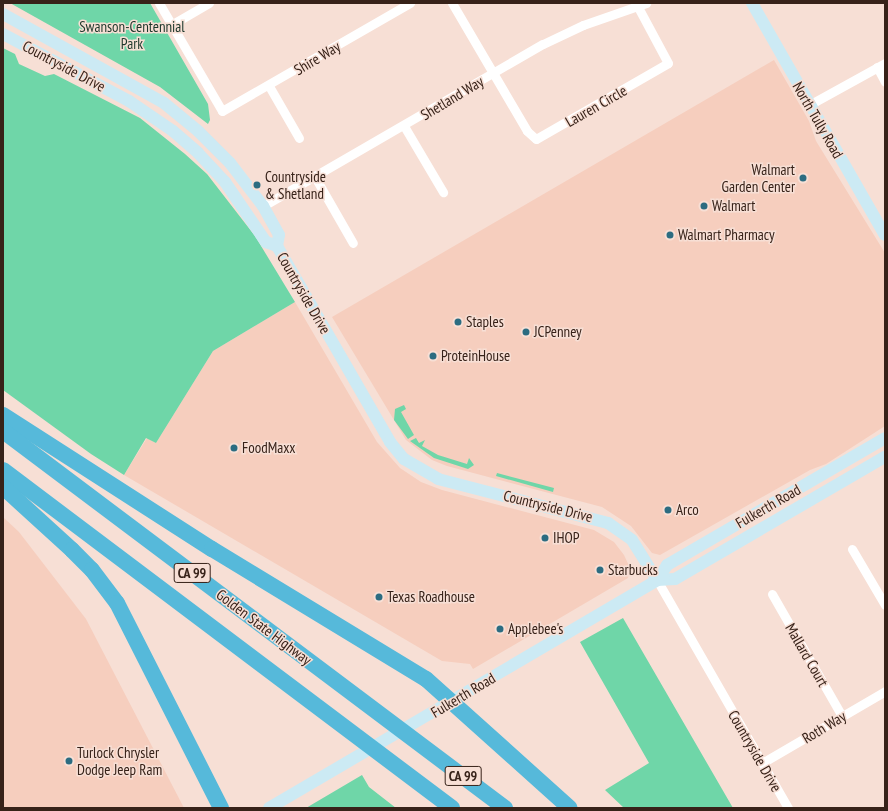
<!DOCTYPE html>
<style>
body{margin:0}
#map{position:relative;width:888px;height:811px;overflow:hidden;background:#f7dfd5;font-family:"PT Sans Narrow",sans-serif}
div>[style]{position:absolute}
.built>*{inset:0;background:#f6cebe}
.green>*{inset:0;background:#6fd6a8}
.street>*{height:9px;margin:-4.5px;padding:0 4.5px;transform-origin:4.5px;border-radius:4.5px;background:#fff}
.secondary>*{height:12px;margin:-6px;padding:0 6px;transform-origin:6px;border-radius:6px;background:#cceaf4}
.highway>*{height:16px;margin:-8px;padding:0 8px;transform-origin:8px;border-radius:8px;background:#56b9da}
.dots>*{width:11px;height:11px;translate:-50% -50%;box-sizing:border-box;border:2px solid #f7dfd5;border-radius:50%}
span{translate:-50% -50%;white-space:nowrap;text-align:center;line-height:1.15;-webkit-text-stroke:3px #f7dfd5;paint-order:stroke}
.shield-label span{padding:1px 3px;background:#f7dfd5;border:1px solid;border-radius:3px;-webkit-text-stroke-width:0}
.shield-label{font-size:14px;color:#372219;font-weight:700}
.park-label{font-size:15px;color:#1d372b}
.street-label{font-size:15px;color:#372219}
.poi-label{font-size:15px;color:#372219}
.right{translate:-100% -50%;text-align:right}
.left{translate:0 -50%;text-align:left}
.frame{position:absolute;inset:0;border:4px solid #372219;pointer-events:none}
</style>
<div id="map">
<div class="built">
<div style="clip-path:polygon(774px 60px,809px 121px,816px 141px,885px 253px,885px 426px,826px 464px,810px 470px,660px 555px,652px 553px,631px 526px,602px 507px,447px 466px,432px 460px,406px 440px,332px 317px)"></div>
<div style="clip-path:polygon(295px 302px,377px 442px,400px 468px,421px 482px,442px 490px,594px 530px,614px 542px,624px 555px,630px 568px,628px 578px,473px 669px,470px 664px,442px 661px,124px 475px,147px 438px,156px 443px,213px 351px)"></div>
<div style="clip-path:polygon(3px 517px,19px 532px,86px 619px,184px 808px,3px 808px)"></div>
</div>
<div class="green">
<div style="clip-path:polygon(10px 3px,150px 3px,208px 104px,210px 120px,208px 124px,160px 87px)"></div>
<div style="clip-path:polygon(3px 48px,15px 54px,19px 64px,45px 76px,54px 74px,140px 118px,185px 154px,207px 174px,255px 236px,295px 302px,213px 351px,156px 443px,146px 438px,124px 475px,91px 454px,3px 390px)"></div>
<div style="clip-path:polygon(404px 405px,406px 409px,401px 412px,414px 435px,408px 439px,394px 420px,395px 409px)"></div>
<div style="clip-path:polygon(416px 438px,419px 443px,425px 440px,422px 446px,438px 455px,467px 464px,469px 458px,474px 465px,468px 469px,434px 458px,410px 441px)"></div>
<div style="clip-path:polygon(497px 473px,554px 488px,553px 492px,496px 476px)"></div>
<div style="clip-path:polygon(623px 618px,733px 808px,624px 808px,605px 790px,649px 763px,580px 642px)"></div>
<div style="clip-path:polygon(362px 775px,369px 787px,396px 808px,306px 808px)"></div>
</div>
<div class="street">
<div style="left:159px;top:3px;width:125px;rotate:59.7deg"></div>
<div style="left:222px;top:111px;width:217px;rotate:-29.9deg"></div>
<div style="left:452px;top:3px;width:148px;rotate:59.6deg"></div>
<div style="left:527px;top:131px;width:12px;rotate:42deg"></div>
<div style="left:536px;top:139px;width:152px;rotate:-29.9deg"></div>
<div style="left:668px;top:63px;width:64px;rotate:-118.2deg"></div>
<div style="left:171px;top:25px;width:44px;rotate:-30.1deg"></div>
<div style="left:877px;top:67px;width:17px;rotate:62deg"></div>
<div style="left:269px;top:86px;width:60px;rotate:60deg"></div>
<div style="left:809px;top:105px;width:87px;rotate:-28.9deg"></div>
<div style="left:404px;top:126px;width:77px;rotate:59.4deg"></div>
<div style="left:315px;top:177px;width:76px;rotate:60.1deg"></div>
<div style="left:263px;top:206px;width:323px;rotate:-30.1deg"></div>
<div style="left:543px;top:44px;width:44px;rotate:-25.4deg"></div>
<div style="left:583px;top:25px;width:67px;rotate:-19.2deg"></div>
<div style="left:852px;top:549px;width:65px;rotate:59.5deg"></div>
<div style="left:657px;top:580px;width:263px;rotate:60.1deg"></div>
<div style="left:772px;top:594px;width:141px;rotate:60.2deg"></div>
<div style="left:762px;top:763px;width:143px;rotate:-30.3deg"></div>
</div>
<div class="secondary">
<div style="left:752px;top:3px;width:267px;rotate:60.2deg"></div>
<div style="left:3px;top:14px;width:184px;rotate:28.9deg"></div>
<div style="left:164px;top:103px;width:44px;rotate:39.5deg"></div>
<div style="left:198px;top:131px;width:45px;rotate:45deg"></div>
<div style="left:230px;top:163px;width:54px;rotate:52.5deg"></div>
<div style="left:263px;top:206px;width:33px;rotate:61deg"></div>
<div style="left:279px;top:235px;width:11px;rotate:100deg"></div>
<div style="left:277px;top:246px;width:226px;rotate:60deg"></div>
<div style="left:390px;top:442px;width:22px;rotate:51deg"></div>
<div style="left:404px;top:459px;width:39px;rotate:30deg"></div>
<div style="left:438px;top:479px;width:176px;rotate:14.5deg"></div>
<div style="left:608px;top:523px;width:29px;rotate:35deg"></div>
<div style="left:632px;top:540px;width:47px;rotate:58deg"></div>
<div style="left:3px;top:34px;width:143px;rotate:28deg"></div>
<div style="left:129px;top:101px;width:53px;rotate:34.3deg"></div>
<div style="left:173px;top:131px;width:33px;rotate:41deg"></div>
<div style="left:198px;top:153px;width:40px;rotate:47deg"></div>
<div style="left:225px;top:182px;width:73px;rotate:55.7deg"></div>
<div style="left:266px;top:242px;width:12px;rotate:20deg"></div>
<div style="left:657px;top:580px;width:18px;rotate:-3deg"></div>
<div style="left:675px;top:579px;width:243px;rotate:-30.2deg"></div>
<div style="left:269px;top:808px;width:450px;rotate:-30.4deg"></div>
<div style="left:657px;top:580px;width:18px;rotate:-56deg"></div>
<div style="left:667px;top:565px;width:252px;rotate:-30.2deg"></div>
</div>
<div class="highway">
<div style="left:3px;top:415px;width:248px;rotate:32.7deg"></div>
<div style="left:212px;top:549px;width:250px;rotate:31.3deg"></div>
<div style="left:426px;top:679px;width:193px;rotate:41.9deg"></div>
<div style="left:3px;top:431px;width:628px;rotate:36.91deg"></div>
<div style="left:3px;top:470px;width:562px;rotate:36.97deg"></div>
<div style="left:3px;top:487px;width:93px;rotate:42.4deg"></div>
<div style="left:72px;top:550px;width:28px;rotate:45deg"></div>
<div style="left:92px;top:570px;width:41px;rotate:52.9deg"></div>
<div style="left:117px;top:603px;width:230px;rotate:63.1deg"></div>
</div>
<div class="dots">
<div style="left:803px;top:178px;background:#2c6c81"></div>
<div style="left:257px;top:185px;background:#2c6c81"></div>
<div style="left:704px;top:206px;background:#2c6c81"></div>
<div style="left:670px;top:235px;background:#2c6c81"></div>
<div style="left:458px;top:322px;background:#2c6c81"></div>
<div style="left:526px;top:332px;background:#2c6c81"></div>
<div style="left:433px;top:356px;background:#2c6c81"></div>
<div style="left:234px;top:448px;background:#2c6c81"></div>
<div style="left:668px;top:510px;background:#2c6c81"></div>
<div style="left:545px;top:538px;background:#2c6c81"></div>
<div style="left:600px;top:570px;background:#2c6c81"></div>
<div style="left:379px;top:597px;background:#2c6c81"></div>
<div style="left:500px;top:629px;background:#2c6c81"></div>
<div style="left:69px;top:761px;background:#2c6c81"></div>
</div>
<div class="shield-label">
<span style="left:192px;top:573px">CA 99</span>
<span style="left:463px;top:776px">CA 99</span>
</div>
<div class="park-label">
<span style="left:132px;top:35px">Swanson-Centennial<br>Park</span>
</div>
<div class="street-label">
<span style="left:317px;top:58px;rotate:-31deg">Shire Way</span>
<span style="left:64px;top:66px;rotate:28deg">Countryside Drive</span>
<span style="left:452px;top:98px;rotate:-31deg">Shetland Way</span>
<span style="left:596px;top:106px;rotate:-30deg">Lauren Circle</span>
<span style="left:818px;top:120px;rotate:60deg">North Tully Road</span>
<span style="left:304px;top:293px;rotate:60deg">Countryside Drive</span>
<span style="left:548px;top:506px;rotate:14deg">Countryside Drive</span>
<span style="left:768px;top:506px;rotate:-30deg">Fulkerth Road</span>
<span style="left:264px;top:627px;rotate:37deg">Golden State Highway</span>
<span style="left:807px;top:655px;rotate:60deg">Mallard Court</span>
<span style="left:463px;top:695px;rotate:-31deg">Fulkerth Road</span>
<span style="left:824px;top:727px;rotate:-31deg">Roth Way</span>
<span style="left:755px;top:751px;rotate:60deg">Countryside Drive</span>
</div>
<div class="poi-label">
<span class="right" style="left:795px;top:178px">Walmart<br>Garden Center</span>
<span class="left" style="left:265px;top:185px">Countryside<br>&amp; Shetland</span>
<span class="left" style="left:712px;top:206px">Walmart</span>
<span class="left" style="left:678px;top:235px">Walmart Pharmacy</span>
<span class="left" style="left:466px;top:322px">Staples</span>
<span class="left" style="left:534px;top:332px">JCPenney</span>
<span class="left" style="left:441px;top:356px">ProteinHouse</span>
<span class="left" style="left:242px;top:448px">FoodMaxx</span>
<span class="left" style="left:676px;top:510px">Arco</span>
<span class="left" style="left:553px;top:538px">IHOP</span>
<span class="left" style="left:608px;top:570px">Starbucks</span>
<span class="left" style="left:387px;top:597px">Texas Roadhouse</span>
<span class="left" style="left:508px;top:629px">Applebee's</span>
<span class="left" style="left:77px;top:761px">Turlock Chrysler<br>Dodge Jeep Ram</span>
</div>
<div class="frame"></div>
</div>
